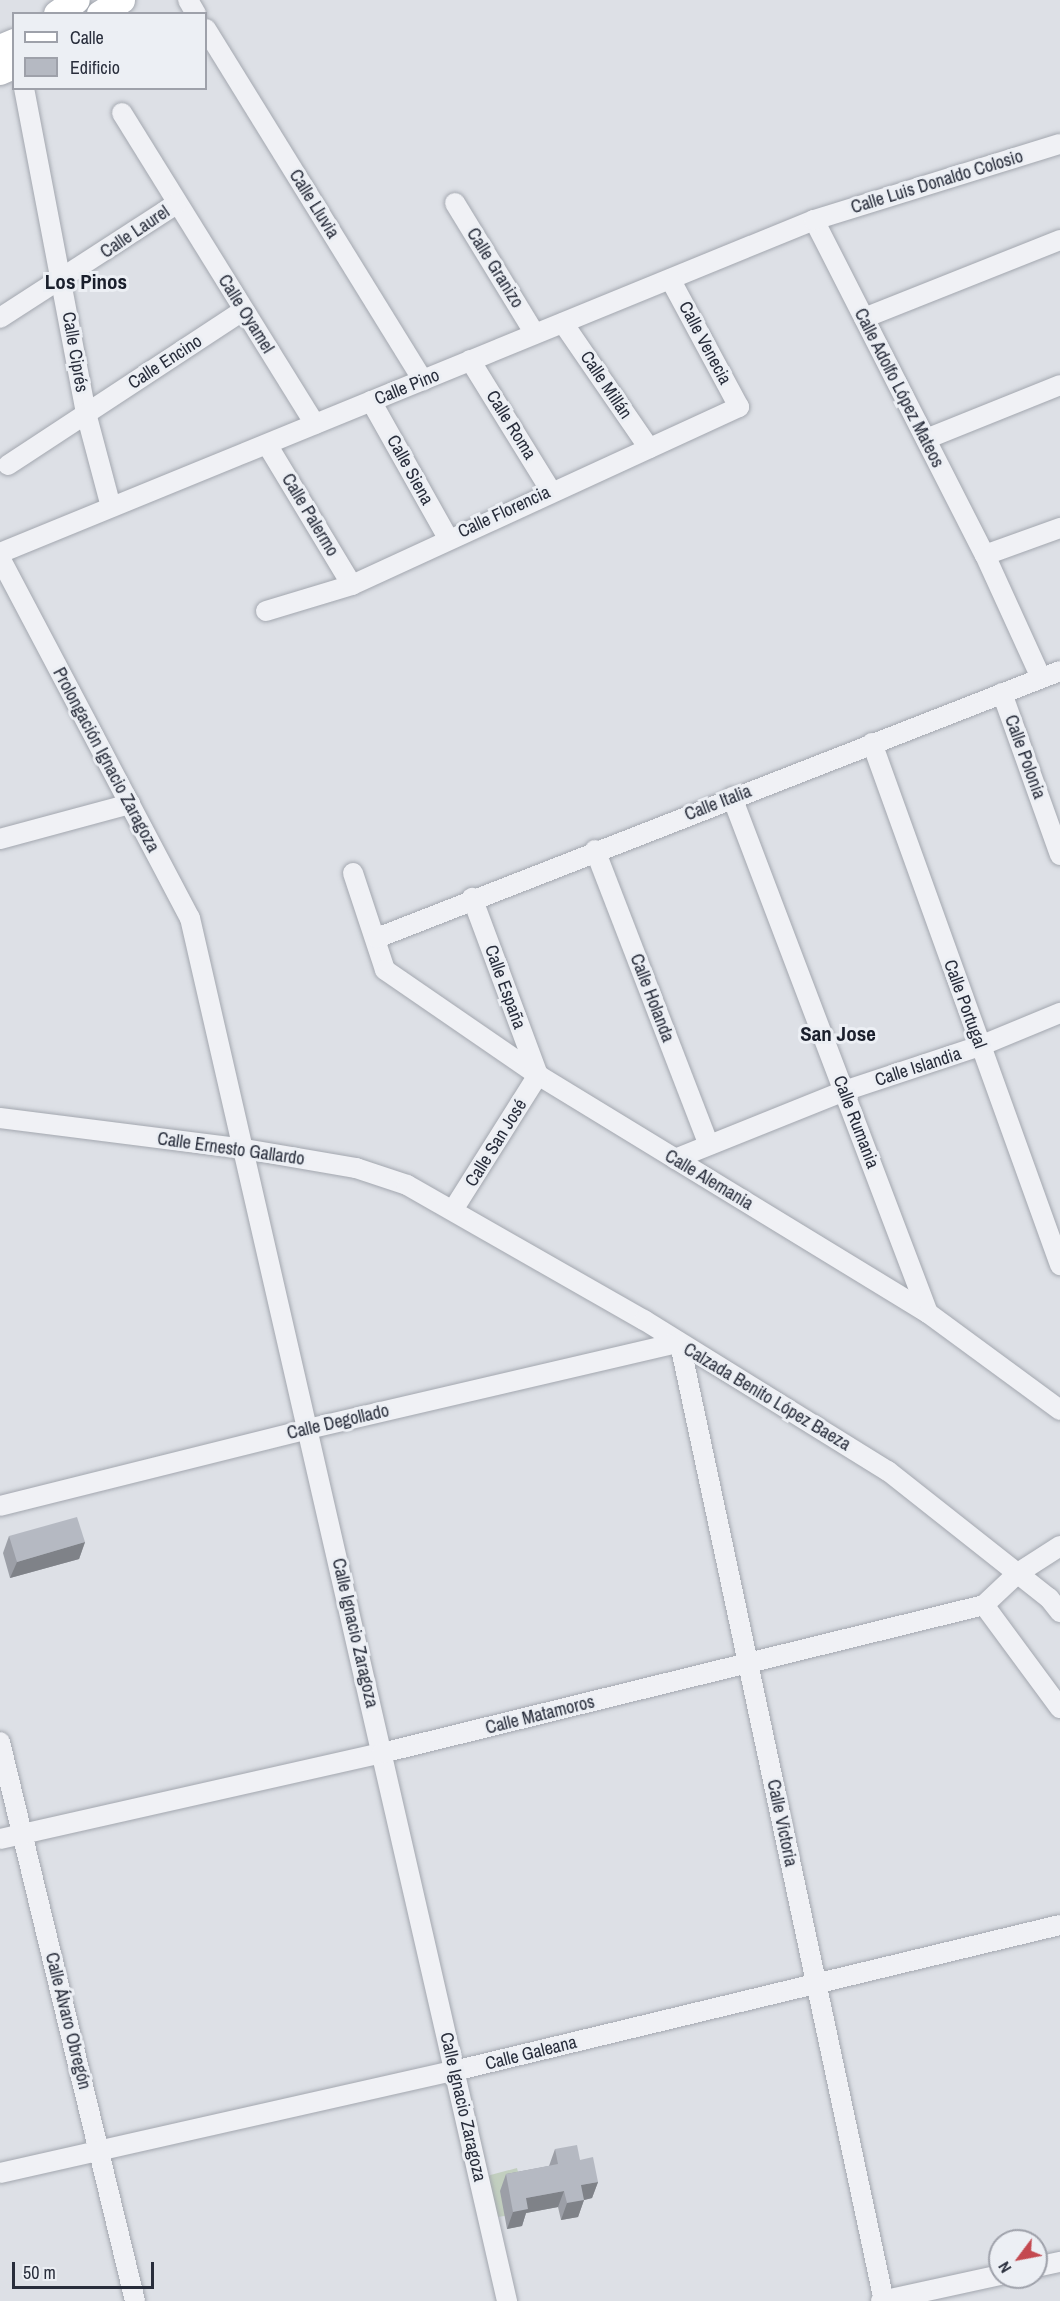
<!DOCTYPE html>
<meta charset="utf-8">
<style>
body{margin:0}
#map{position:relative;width:1060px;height:2301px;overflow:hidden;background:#dde0e6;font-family:"Archivo Narrow",sans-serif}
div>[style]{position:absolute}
.green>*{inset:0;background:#c2cfbf}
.roads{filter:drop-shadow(0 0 2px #a3a7af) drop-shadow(0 0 2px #a3a7af)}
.minor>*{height:20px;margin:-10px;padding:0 10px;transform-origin:10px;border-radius:10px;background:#f0f1f5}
.major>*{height:26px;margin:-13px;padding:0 13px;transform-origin:13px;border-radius:13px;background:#fff}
.wall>*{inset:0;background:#9c9fa7}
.shaded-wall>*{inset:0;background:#7f8288}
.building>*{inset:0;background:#b5b9c2}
span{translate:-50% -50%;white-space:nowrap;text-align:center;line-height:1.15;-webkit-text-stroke:6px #eceff4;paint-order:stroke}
.street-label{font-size:18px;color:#282d3b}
.quarter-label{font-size:21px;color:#1a1f2c;font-weight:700}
.legend{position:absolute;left:12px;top:12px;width:195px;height:78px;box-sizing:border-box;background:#eceff4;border:2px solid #9ea1aa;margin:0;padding:8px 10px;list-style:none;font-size:18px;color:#282d3b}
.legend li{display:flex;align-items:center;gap:12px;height:30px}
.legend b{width:30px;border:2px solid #9ea1aa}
.north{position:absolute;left:988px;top:2229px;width:60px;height:60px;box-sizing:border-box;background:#eceff4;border:2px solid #9ea1aa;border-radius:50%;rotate:238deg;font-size:16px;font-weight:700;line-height:24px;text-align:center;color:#282d3b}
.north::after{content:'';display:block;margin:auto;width:21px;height:27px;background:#c44950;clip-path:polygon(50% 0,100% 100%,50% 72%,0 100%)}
.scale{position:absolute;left:12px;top:2262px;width:142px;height:27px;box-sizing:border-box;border:3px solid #282d3b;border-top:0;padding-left:8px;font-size:18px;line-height:21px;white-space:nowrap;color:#282d3b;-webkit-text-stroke:4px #eceff4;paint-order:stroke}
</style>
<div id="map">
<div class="green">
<div style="clip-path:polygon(517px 2168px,528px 2213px,490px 2218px,483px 2177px)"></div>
</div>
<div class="roads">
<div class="minor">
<div style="left:188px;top:0;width:16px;rotate:60deg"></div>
<div style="left:206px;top:29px;width:413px;rotate:58.3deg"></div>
<div style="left:24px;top:88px;width:331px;rotate:79.2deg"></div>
<div style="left:86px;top:413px;width:97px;rotate:75.1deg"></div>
<div style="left:122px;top:113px;width:366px;rotate:58.2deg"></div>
<div style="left:455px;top:203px;width:153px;rotate:58.6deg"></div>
<div style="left:814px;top:220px;width:376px;rotate:63deg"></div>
<div style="left:985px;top:555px;width:135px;rotate:65.5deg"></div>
<div style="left:0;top:318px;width:210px;rotate:-32.9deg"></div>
<div style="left:864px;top:318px;width:211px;rotate:-21.7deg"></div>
<div style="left:563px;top:323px;width:152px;rotate:55.5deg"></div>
<div style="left:470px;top:360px;width:154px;rotate:58.3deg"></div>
<div style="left:371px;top:401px;width:157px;rotate:60.7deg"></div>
<div style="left:926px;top:439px;width:144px;rotate:-21.9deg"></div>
<div style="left:268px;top:446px;width:162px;rotate:58.9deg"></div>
<div style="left:8px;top:465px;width:282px;rotate:-33.3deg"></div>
<div style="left:0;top:553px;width:879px;rotate:-22.25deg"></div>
<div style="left:814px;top:220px;width:257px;rotate:-17.2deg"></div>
<div style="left:985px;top:555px;width:80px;rotate:-19.8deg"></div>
<div style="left:0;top:558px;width:407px;rotate:62.2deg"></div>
<div style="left:190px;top:918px;width:1419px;rotate:77.09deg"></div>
<div style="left:266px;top:611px;width:90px;rotate:-16.8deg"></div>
<div style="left:352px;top:585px;width:426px;rotate:-24.7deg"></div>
<div style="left:739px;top:407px;width:145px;rotate:-118.3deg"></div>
<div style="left:1002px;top:693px;width:172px;rotate:70.3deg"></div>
<div style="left:872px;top:743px;width:555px;rotate:70.19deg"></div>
<div style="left:732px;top:797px;width:552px;rotate:69.2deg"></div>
<div style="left:0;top:839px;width:135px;rotate:-15.1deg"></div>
<div style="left:595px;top:850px;width:316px;rotate:68.9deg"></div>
<div style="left:353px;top:873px;width:102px;rotate:71.7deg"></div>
<div style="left:385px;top:970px;width:186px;rotate:34.5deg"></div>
<div style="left:538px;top:1075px;width:457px;rotate:31.4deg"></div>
<div style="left:928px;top:1313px;width:164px;rotate:36.3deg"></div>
<div style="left:377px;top:938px;width:733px;rotate:-21.35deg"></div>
<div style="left:0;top:1118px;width:247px;rotate:7.2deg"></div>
<div style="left:245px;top:1149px;width:113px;rotate:9.7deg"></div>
<div style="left:356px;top:1168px;width:54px;rotate:18.4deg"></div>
<div style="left:407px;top:1185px;width:273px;rotate:29.7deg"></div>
<div style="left:644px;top:1320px;width:287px;rotate:31.8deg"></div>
<div style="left:888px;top:1471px;width:205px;rotate:38.3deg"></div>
<div style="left:1049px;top:1598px;width:18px;rotate:52deg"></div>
<div style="left:675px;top:1159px;width:182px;rotate:-21.9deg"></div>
<div style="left:844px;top:1091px;width:143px;rotate:-18.3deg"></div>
<div style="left:980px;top:1046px;width:87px;rotate:-22.4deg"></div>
<div style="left:453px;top:1210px;width:160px;rotate:-57.8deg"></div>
<div style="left:538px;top:1075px;width:189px;rotate:-110.4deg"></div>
<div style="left:680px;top:1344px;width:979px;rotate:77.97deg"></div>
<div style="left:0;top:1506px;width:317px;rotate:-14deg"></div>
<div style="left:308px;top:1429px;width:380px;rotate:-13.1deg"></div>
<div style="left:984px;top:1605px;width:128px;rotate:53.6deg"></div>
<div style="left:0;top:1742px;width:575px;rotate:76.42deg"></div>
<div style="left:0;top:1839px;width:392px;rotate:-12.7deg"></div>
<div style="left:382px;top:1753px;width:620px;rotate:-13.81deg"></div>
<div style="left:984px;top:1605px;width:47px;rotate:-43.3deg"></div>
<div style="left:1018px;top:1573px;width:50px;rotate:-32.7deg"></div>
<div style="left:0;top:2173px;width:465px;rotate:-12.7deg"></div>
<div style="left:454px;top:2071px;width:623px;rotate:-13.55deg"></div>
<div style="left:1036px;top:2267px;width:25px;rotate:-12deg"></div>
<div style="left:881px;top:2301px;width:122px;rotate:-12.3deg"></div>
</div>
<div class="major">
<div style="left:57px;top:14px;width:24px;rotate:-35deg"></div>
<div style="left:100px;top:14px;width:26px;rotate:-32deg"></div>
<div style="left:0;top:48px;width:15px;rotate:-23deg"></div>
<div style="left:0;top:72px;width:15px;rotate:-23deg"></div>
</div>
</div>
<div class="wall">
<div style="clip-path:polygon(9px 1536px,85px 1542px,79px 1559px,10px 1578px,3px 1553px)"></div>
<div style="clip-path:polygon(555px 2149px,580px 2160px,598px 2182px,592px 2198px,584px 2200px,578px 2217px,561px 2220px,558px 2207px,526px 2213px,522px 2226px,507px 2229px,500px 2191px,506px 2174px,549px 2166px)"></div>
</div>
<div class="shaded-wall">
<div style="clip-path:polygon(85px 1542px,79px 1559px,10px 1578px,17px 1562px)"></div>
<div style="clip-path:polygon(598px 2182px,592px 2198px,584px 2200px,578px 2217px,561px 2220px,567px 2203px,581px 2185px)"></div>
<div style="clip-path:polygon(564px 2191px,558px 2207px,526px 2213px,522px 2226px,507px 2229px,513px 2212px,526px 2198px)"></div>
</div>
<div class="building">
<div style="clip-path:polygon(77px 1517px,85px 1542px,17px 1562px,9px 1536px)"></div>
<div style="clip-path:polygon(577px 2145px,580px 2160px,593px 2157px,598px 2182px,581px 2185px,584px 2200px,567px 2203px,564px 2191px,526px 2198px,528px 2209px,513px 2212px,506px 2174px,558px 2164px,555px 2149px)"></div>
</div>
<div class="street-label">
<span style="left:937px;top:182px;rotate:-17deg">Calle Luis Donaldo Colosio</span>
<span style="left:314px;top:204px;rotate:58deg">Calle Lluvia</span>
<span style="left:135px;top:232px;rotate:-34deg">Calle Laurel</span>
<span style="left:495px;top:268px;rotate:58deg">Calle Granizo</span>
<span style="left:246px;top:314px;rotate:58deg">Calle Oyamel</span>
<span style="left:705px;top:343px;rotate:62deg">Calle Venecia</span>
<span style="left:75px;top:352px;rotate:80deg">Calle Ciprés</span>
<span style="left:165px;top:362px;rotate:-33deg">Calle Encino</span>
<span style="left:606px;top:385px;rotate:56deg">Calle Millán</span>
<span style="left:407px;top:387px;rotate:-22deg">Calle Pino</span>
<span style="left:899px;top:388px;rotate:63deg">Calle Adolfo López Mateos</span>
<span style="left:511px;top:425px;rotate:58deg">Calle Roma</span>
<span style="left:410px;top:470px;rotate:61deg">Calle Siena</span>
<span style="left:504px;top:512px;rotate:-25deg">Calle Florencia</span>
<span style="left:310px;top:515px;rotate:59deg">Calle Palermo</span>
<span style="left:1025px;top:757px;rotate:70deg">Calle Polonia</span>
<span style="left:106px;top:760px;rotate:62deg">Prolongación Ignacio Zaragoza</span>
<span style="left:718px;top:803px;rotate:-21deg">Calle Italia</span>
<span style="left:505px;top:987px;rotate:70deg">Calle España</span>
<span style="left:652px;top:998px;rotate:69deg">Calle Holanda</span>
<span style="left:965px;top:1004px;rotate:70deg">Calle Portugal</span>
<span style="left:918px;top:1067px;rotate:-18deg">Calle Islandia</span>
<span style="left:856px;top:1122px;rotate:69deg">Calle Rumania</span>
<span style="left:496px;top:1143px;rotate:-58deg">Calle San José</span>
<span style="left:231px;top:1149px;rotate:8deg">Calle Ernesto Gallardo</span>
<span style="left:709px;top:1180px;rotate:31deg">Calle Alemania</span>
<span style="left:767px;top:1397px;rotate:31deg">Calzada Benito López Baeza</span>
<span style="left:338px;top:1422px;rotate:-13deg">Calle Degollado</span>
<span style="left:355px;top:1633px;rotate:77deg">Calle Ignacio Zaragoza</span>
<span style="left:540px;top:1715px;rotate:-14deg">Calle Matamoros</span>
<span style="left:782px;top:1823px;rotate:78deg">Calle Victoria</span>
<span style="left:68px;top:2021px;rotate:76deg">Calle Álvaro Obregón</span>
<span style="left:531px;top:2053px;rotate:-14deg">Calle Galeana</span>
<span style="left:463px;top:2107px;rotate:77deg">Calle Ignacio Zaragoza</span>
</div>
<div class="quarter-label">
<span style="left:86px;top:282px">Los Pinos</span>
<span style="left:838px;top:1034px">San Jose</span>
</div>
<ul class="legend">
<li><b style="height:8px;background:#fff"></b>Calle</li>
<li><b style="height:16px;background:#b5b9c2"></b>Edificio</li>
</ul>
<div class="north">N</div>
<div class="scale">50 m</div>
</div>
